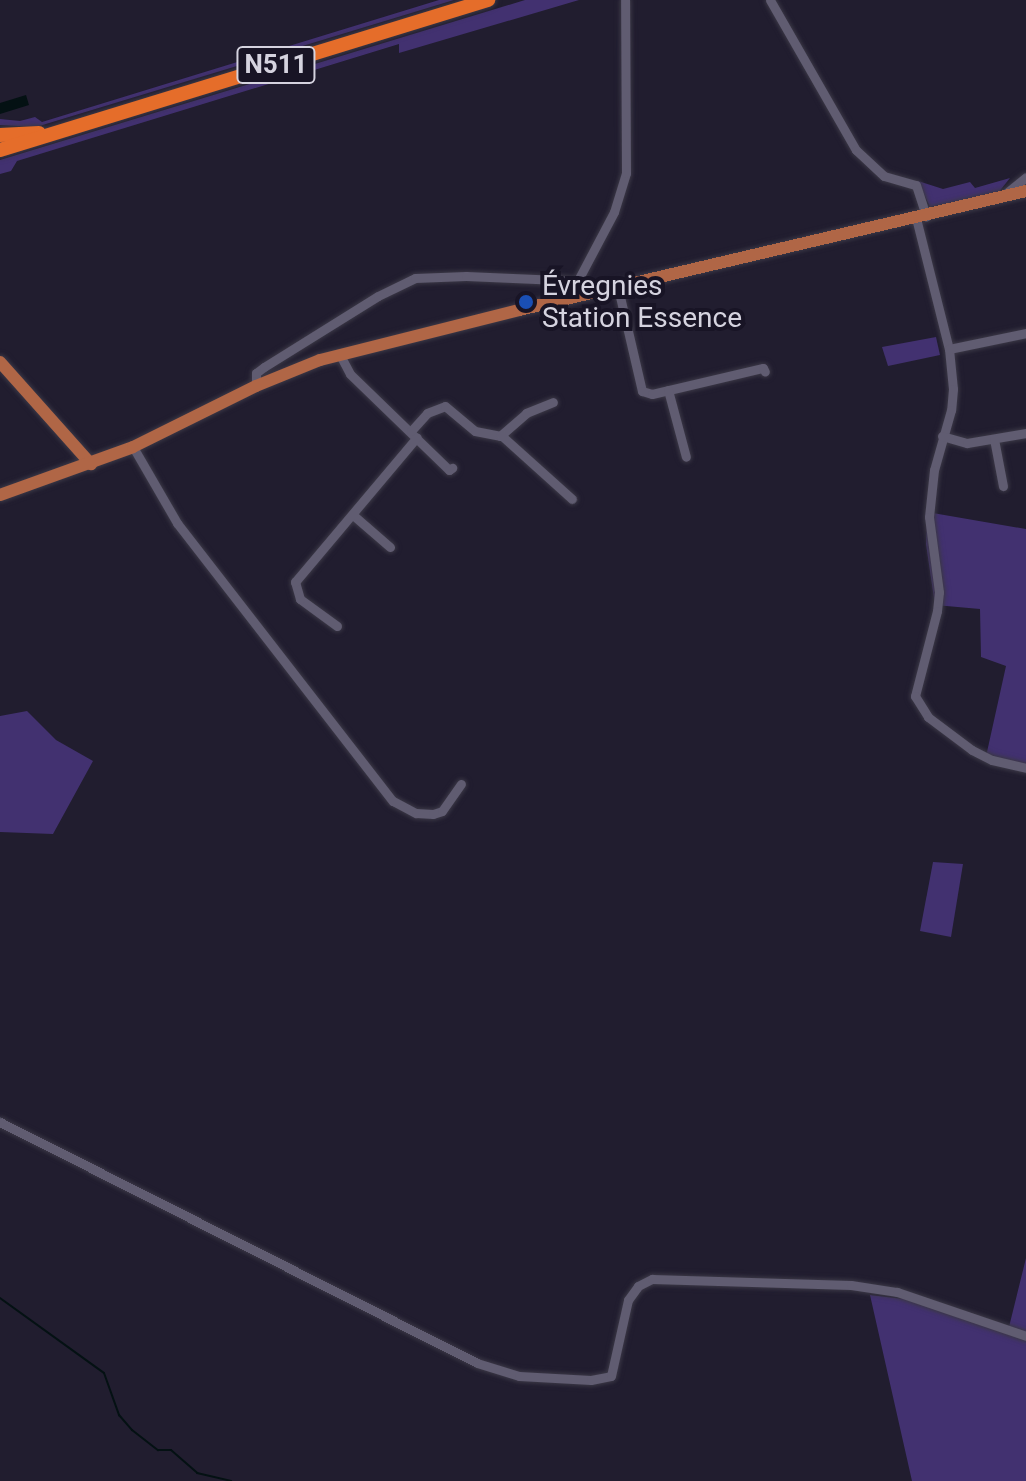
<!DOCTYPE html>
<meta charset="utf-8">
<style>
body{margin:0}
#map{position:relative;width:1026px;height:1481px;overflow:hidden;background:#211d2f;font-family:Roboto,sans-serif}
div>[style]{position:absolute}
.green>*{inset:0;background:#423170}
.water>*{inset:0;background:#041113}
.stream>*{height:2px;margin:-1px;padding:0 1px;transform-origin:1px;border-radius:1px;background:#041113}
.roads{filter:drop-shadow(0 0 2px #3b3846) drop-shadow(0 0 2px #3b3846)}
.minor>*{height:9px;margin:-4.5px;padding:0 4.5px;transform-origin:4.5px;border-radius:4.5px;background:#605c71}
.major>*{height:12px;margin:-6px;padding:0 6px;transform-origin:6px;border-radius:6px;background:#b06646}
.highway>*{height:14px;margin:-7px;padding:0 7px;transform-origin:7px;border-radius:7px;background:#e56d2a}
.dots>*{width:22px;height:22px;translate:-50% -50%;box-sizing:border-box;border:4px solid #181425;border-radius:50%}
span{translate:-50% -50%;white-space:nowrap;text-align:center;line-height:1.15;-webkit-text-stroke:8px #181425;paint-order:stroke}
.shield-label span{padding:2px 6px;background:#181425;border:2px solid;border-radius:6px;-webkit-text-stroke-width:0}
.shield-label{font-size:26px;color:#d5d3df;font-weight:700}
.poi-label{font-size:28px;color:#d5d3df}
.left{translate:0 -50%;text-align:left}
</style>
<div id="map">
<div class="green">
<div style="clip-path:polygon(439px 0,454px 0,36px 127px,0 125px,0 119px,20px 121px,35px 117px,42px 122px)"></div>
<div style="clip-path:polygon(525px 0,579px 0,399px 53px,399px 44px,17px 161px,11px 171px,0 174px,0 160px)"></div>
<div style="clip-path:polygon(1010px 178px,998px 193px,930px 207px,918px 181px,943px 189px,970px 182px,975px 188px)"></div>
<div style="clip-path:polygon(936px 337px,940px 355px,888px 366px,882px 347px)"></div>
<div style="clip-path:polygon(927px 512px,1026px 529px,1026px 772px,985px 761px,1006px 666px,981px 657px,980px 609px,935px 605px,926px 544px)"></div>
<div style="clip-path:polygon(27px 711px,56px 740px,93px 761px,53px 834px,0 832px,0 716px)"></div>
<div style="clip-path:polygon(933px 862px,963px 864px,951px 937px,920px 931px)"></div>
<div style="clip-path:polygon(1026px 1258px,1026px 1481px,912px 1481px,870px 1295px,912px 1300px,1008px 1331px)"></div>
</div>
<div class="water">
<div style="clip-path:polygon(26px 95px,29px 105px,0 114px,0 103px)"></div>
</div>
<div class="stream">
<div style="left:0;top:1298px;width:128px;rotate:35.8deg"></div>
<div style="left:104px;top:1373px;width:45px;rotate:70.3deg"></div>
<div style="left:119px;top:1415px;width:20px;rotate:49deg"></div>
<div style="left:132px;top:1430px;width:33px;rotate:38deg"></div>
<div style="left:158px;top:1450px;width:13px"></div>
<div style="left:171px;top:1450px;width:35px;rotate:41deg"></div>
<div style="left:197px;top:1473px;width:35px;rotate:13deg"></div>
</div>
<div class="roads">
<div class="minor">
<div style="left:770px;top:0;width:173px;rotate:60.2deg"></div>
<div style="left:856px;top:150px;width:38px;rotate:43deg"></div>
<div style="left:884px;top:176px;width:33px;rotate:16deg"></div>
<div style="left:916px;top:185px;width:33px;rotate:72deg"></div>
<div style="left:1004px;top:195px;width:28px;rotate:-39deg"></div>
<div style="left:916px;top:218px;width:135px;rotate:75.9deg"></div>
<div style="left:949px;top:349px;width:40px;rotate:84.3deg"></div>
<div style="left:953px;top:389px;width:21px;rotate:95deg"></div>
<div style="left:951px;top:410px;width:62px;rotate:105.8deg"></div>
<div style="left:934px;top:470px;width:47px;rotate:96.1deg"></div>
<div style="left:929px;top:517px;width:76px;rotate:82.4deg"></div>
<div style="left:939px;top:592px;width:19px;rotate:96deg"></div>
<div style="left:937px;top:611px;width:88px;rotate:104.5deg"></div>
<div style="left:915px;top:696px;width:25px;rotate:58deg"></div>
<div style="left:928px;top:717px;width:55px;rotate:36.9deg"></div>
<div style="left:972px;top:750px;width:22px;rotate:27deg"></div>
<div style="left:992px;top:760px;width:35px;rotate:13deg"></div>
<div style="left:577px;top:282px;width:79px;rotate:-62.1deg"></div>
<div style="left:614px;top:212px;width:41px;rotate:-72.9deg"></div>
<div style="left:626px;top:173px;width:173px;rotate:-90.3deg"></div>
<div style="left:618px;top:288px;width:106px;rotate:76.9deg"></div>
<div style="left:642px;top:391px;width:10px;rotate:17deg"></div>
<div style="left:652px;top:394px;width:114px;rotate:-13.2deg"></div>
<div style="left:763px;top:368px;width:4px;rotate:63deg"></div>
<div style="left:949px;top:349px;width:79px;rotate:-11.7deg"></div>
<div style="left:340px;top:355px;width:21px;rotate:62deg"></div>
<div style="left:350px;top:374px;width:138px;rotate:44.1deg"></div>
<div style="left:449px;top:470px;width:4px;rotate:-34deg"></div>
<div style="left:256px;top:386px;width:13px;rotate:-90deg"></div>
<div style="left:256px;top:373px;width:10px;rotate:-37deg"></div>
<div style="left:264px;top:367px;width:134px;rotate:-31.9deg"></div>
<div style="left:378px;top:296px;width:41px;rotate:-25.9deg"></div>
<div style="left:415px;top:278px;width:51px;rotate:-2.2deg"></div>
<div style="left:466px;top:276px;width:93px;rotate:2.5deg"></div>
<div style="left:559px;top:280px;width:18px;rotate:6deg"></div>
<div style="left:577px;top:282px;width:19px;rotate:36deg"></div>
<div style="left:668px;top:390px;width:69px;rotate:75deg"></div>
<div style="left:411px;top:431px;width:24px;rotate:-48deg"></div>
<div style="left:427px;top:413px;width:19px;rotate:-21deg"></div>
<div style="left:445px;top:406px;width:39px;rotate:40deg"></div>
<div style="left:475px;top:431px;width:25px;rotate:11deg"></div>
<div style="left:500px;top:436px;width:35px;rotate:-41deg"></div>
<div style="left:526px;top:413px;width:29px;rotate:-22deg"></div>
<div style="left:502px;top:436px;width:94px;rotate:42deg"></div>
<div style="left:942px;top:436px;width:26px;rotate:16deg"></div>
<div style="left:967px;top:443px;width:60px;rotate:-9.6deg"></div>
<div style="left:994px;top:439px;width:48px;rotate:79.2deg"></div>
<div style="left:133px;top:447px;width:88px;rotate:59.9deg"></div>
<div style="left:177px;top:523px;width:352px;rotate:52.2deg"></div>
<div style="left:393px;top:801px;width:26px;rotate:28deg"></div>
<div style="left:416px;top:813px;width:17px;rotate:3deg"></div>
<div style="left:433px;top:814px;width:9px;rotate:-18deg"></div>
<div style="left:442px;top:811px;width:33px;rotate:-55deg"></div>
<div style="left:353px;top:515px;width:49px;rotate:40.9deg"></div>
<div style="left:337px;top:626px;width:46px;rotate:-143.9deg"></div>
<div style="left:300px;top:599px;width:18px;rotate:-106deg"></div>
<div style="left:295px;top:582px;width:189px;rotate:-49.9deg"></div>
<div style="left:0;top:1122px;width:534px;rotate:26.8deg"></div>
<div style="left:477px;top:1363px;width:44px;rotate:17.2deg"></div>
<div style="left:519px;top:1376px;width:72px;rotate:3.2deg"></div>
<div style="left:591px;top:1380px;width:20px;rotate:-11deg"></div>
<div style="left:611px;top:1376px;width:78px;rotate:-77.4deg"></div>
<div style="left:628px;top:1300px;width:17px;rotate:-54deg"></div>
<div style="left:638px;top:1286px;width:16px;rotate:-27deg"></div>
<div style="left:652px;top:1279px;width:199px;rotate:1.7deg"></div>
<div style="left:851px;top:1285px;width:47px;rotate:8.7deg"></div>
<div style="left:897px;top:1292px;width:136px;rotate:18.8deg"></div>
</div>
<div class="major">
<div style="left:0;top:362px;width:137px;rotate:48.3deg"></div>
<div style="left:0;top:495px;width:141px;rotate:-19.8deg"></div>
<div style="left:133px;top:447px;width:137px;rotate:-26.4deg"></div>
<div style="left:256px;top:386px;width:69px;rotate:-22.1deg"></div>
<div style="left:320px;top:360px;width:205px;rotate:-14.1deg"></div>
<div style="left:519px;top:310px;width:521px;rotate:-13.21deg"></div>
</div>
<div class="highway">
<div style="left:0;top:135px;width:39px;rotate:-3deg"></div>
<div style="left:0;top:150px;width:511px;rotate:-17.09deg"></div>
</div>
</div>
<div class="dots">
<div style="left:526px;top:302px;background:#1a4fb4"></div>
</div>
<div class="shield-label">
<span style="left:276px;top:65px">N511</span>
</div>
<div class="poi-label">
<span class="left" style="left:542px;top:302px">Évregnies<br>Station Essence</span>
</div>
</div>
